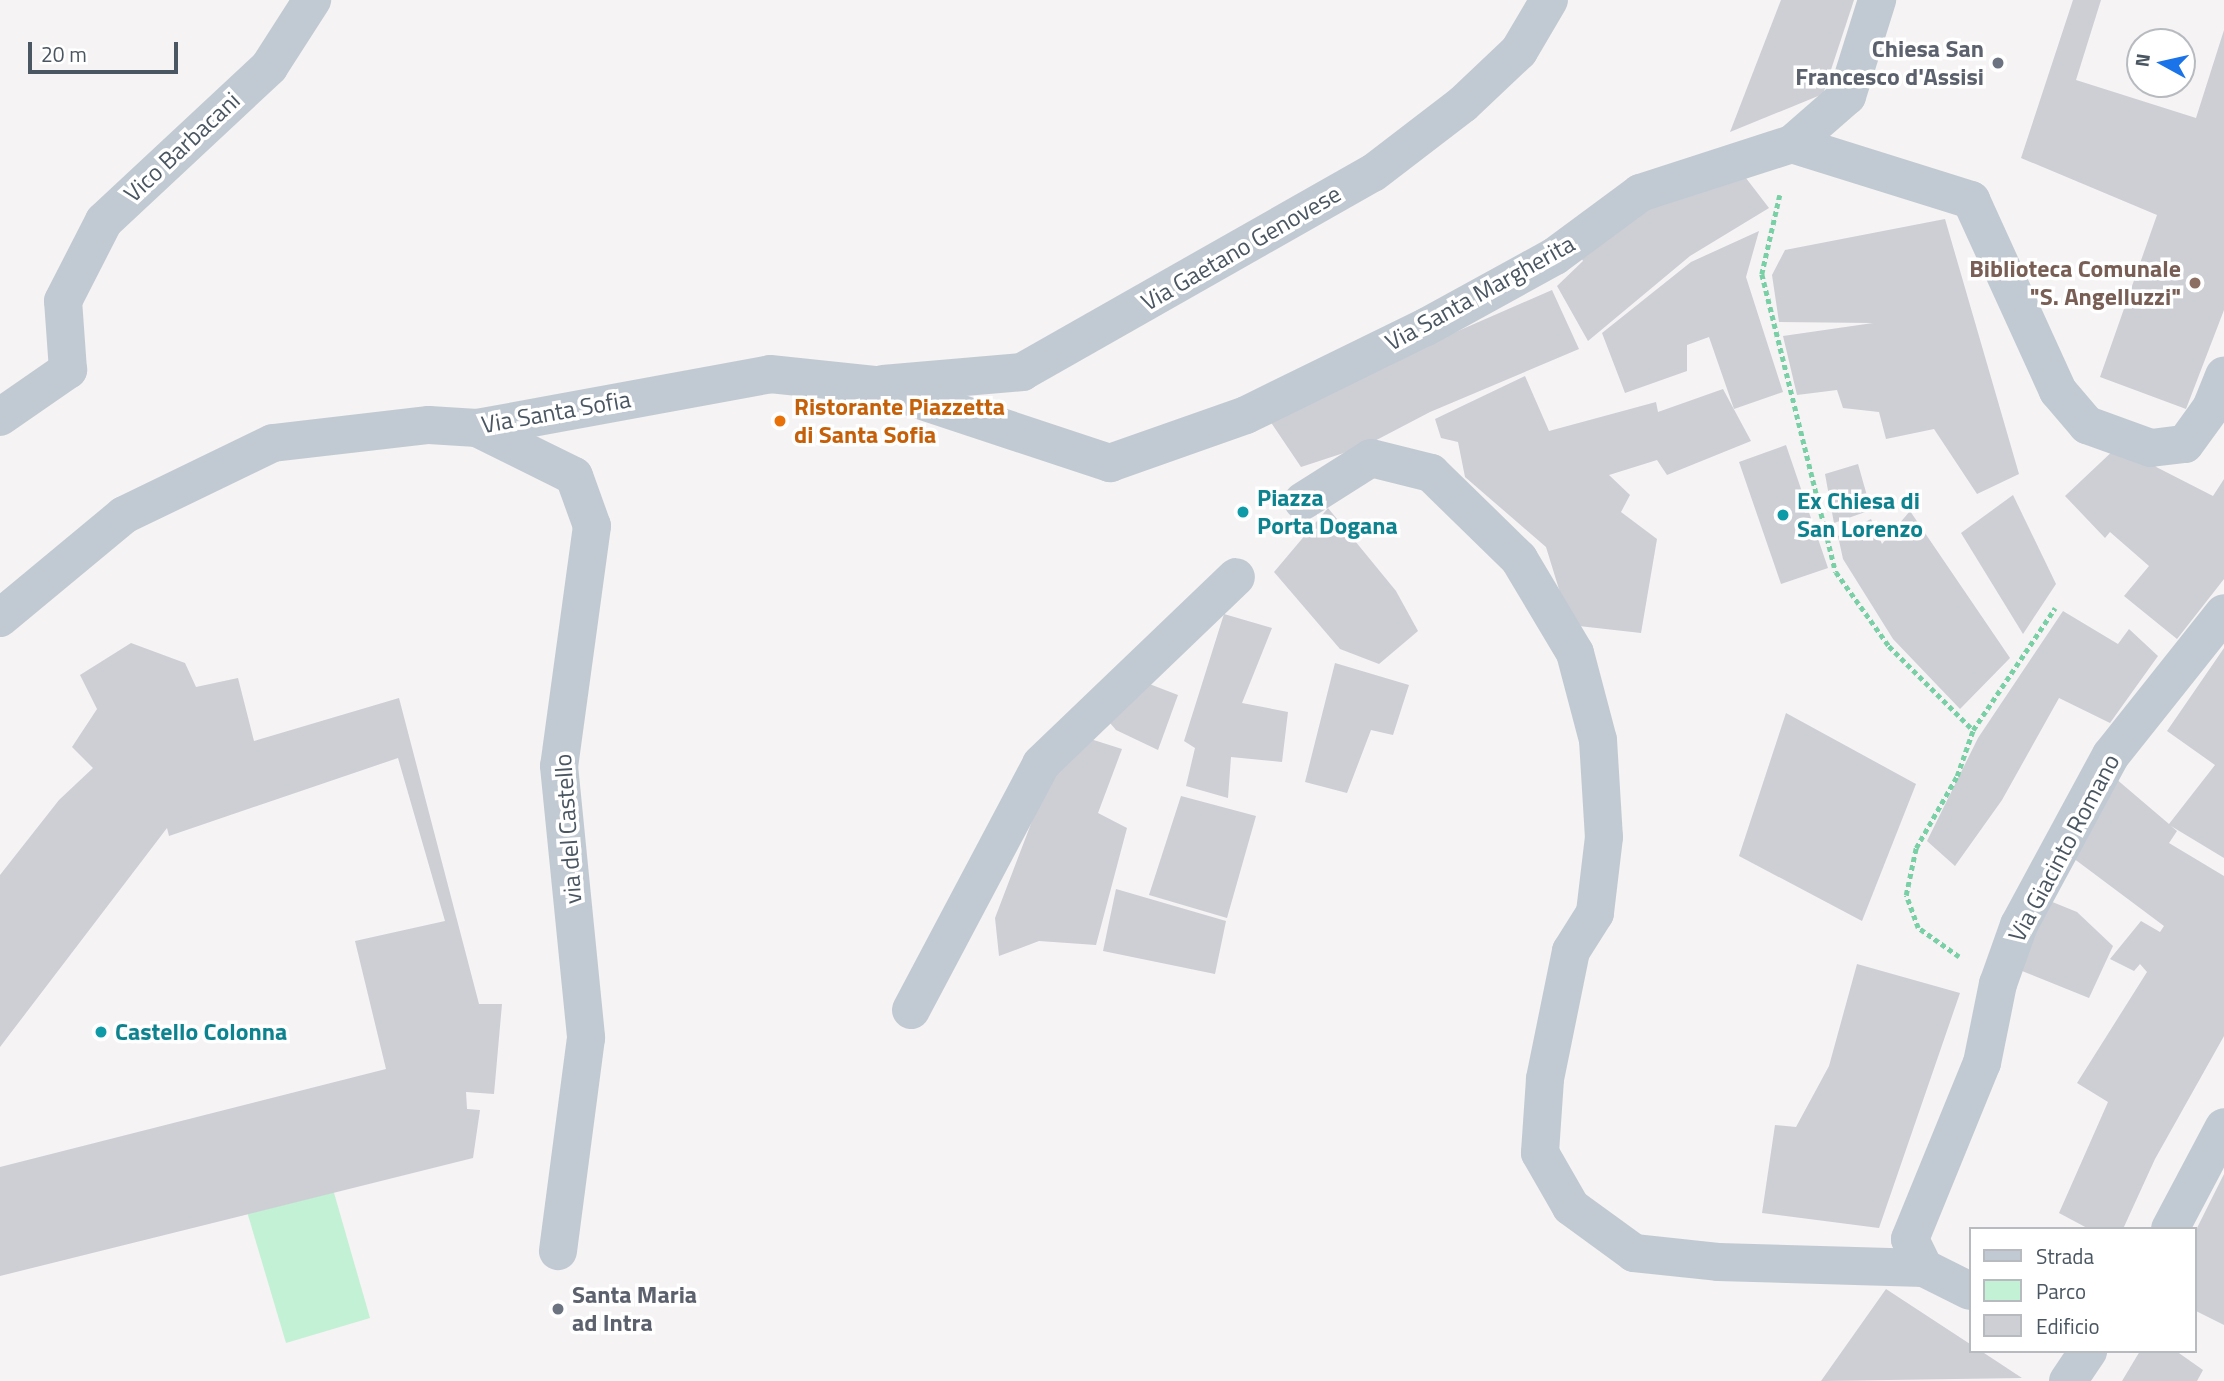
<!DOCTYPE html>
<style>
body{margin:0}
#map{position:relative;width:2224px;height:1381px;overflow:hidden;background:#f5f3f3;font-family:"Titillium Web",sans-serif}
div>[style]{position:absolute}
.green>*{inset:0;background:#c3f1d5}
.building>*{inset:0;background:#cdcfd5}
.path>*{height:4.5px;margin-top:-2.25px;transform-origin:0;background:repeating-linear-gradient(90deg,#7ad0a6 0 5px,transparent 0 8.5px)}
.minor>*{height:38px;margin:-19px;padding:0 19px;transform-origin:19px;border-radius:19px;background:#c1cad2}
.dots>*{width:19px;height:19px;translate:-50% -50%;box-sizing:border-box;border:4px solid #fff;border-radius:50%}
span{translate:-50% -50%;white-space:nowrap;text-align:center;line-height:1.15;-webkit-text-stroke:7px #fff;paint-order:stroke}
.worship-label{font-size:24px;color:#5b616d;font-weight:700}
.right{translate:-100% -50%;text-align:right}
.left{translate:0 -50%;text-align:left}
.street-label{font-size:24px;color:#4a5661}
.education-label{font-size:24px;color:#785e54;font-weight:700}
.food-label{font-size:24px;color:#c56008;font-weight:700}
.culture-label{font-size:24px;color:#0d838f;font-weight:700}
.legend{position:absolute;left:1969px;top:1227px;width:228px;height:126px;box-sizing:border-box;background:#fff;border:2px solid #b7bbc0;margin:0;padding:9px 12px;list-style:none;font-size:21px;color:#4a5661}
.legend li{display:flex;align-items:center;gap:14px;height:35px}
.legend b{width:35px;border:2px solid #b7bbc0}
.north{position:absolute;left:2126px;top:28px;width:70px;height:70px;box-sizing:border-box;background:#fff;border:2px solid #b7bbc0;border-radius:50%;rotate:278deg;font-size:19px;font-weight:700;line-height:28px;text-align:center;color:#4a5661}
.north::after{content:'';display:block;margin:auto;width:24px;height:32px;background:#1a73e8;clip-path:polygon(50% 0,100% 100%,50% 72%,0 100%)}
.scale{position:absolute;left:28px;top:42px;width:150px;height:32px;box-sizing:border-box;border:4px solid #4a5661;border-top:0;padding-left:9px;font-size:21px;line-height:24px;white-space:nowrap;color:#4a5661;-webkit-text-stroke:5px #fff;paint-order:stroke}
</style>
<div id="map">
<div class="green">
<div style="clip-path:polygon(324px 1158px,370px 1318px,286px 1343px,240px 1188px)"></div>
</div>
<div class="building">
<div style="clip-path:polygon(1781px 0,1854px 0,1823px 94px,1730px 132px)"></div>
<div style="clip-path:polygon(2073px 0,2101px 0,2076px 80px,2196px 118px,2224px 30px,2224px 310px,2186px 409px,2100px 377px,2157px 215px,2021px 158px)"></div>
<div style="clip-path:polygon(1739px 169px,1769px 208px,1690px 256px,1588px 341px,1557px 286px,1583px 261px,1576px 248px,1642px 200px)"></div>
<div style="clip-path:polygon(1945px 219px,2019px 474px,1977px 494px,1934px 429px,1886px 439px,1879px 412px,1843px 408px,1837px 390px,1797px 395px,1783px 336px,1873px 323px,1779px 322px,1772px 275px,1785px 250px)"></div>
<div style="clip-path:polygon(1759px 231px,1746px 277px,1783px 392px,1734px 409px,1709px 337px,1687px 345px,1687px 371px,1625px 393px,1602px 333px,1691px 262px)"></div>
<div style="clip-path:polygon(1552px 290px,1579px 349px,1430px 412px,1365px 446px,1301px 467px,1266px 415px)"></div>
<div style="clip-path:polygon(1525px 376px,1549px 431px,1656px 402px,1658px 412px,1723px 389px,1751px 441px,1667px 475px,1657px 460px,1609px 475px,1630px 495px,1621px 512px,1657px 539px,1641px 633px,1570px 625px,1546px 547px,1465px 477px,1458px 442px,1441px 438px,1435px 419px)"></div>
<div style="clip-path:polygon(1786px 445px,1828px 568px,1781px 584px,1739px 462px)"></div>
<div style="clip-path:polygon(2117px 447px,2213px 496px,2224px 479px,2224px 579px,2177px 639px,2124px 596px,2149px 566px,2110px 532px,2105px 538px,2065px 496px)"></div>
<div style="clip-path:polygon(1858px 464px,1871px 510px,1834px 523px,1825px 474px)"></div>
<div style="clip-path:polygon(2013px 495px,2056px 584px,2023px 634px,1961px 533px)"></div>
<div style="clip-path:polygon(1328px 508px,1396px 591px,1418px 631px,1379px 664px,1340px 649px,1274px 572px)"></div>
<div style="clip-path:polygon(1910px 511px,2010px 658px,1960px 709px,1893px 639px,1843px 559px,1838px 536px,1871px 519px,1882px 544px)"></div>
<div style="clip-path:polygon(2063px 611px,2118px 644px,2129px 629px,2158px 656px,2110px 723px,2059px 698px,2002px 800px,1955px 866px,1927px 841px,1978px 738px)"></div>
<div style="clip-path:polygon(1224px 614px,1272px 628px,1242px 703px,1288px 712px,1282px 762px,1231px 757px,1228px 798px,1186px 786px,1195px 748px,1184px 741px)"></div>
<div style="clip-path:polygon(131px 643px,185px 663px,196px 687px,238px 678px,254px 741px,399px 698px,479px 1004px,502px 1004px,494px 1094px,466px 1092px,467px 1109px,480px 1110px,473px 1158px,0 1276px,0 1167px,386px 1069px,355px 941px,445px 921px,398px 758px,169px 836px,167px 828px,0 1047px,0 875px,59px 800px,93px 768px,72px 747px,97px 709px,80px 675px)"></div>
<div style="clip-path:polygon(2224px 648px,2224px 858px,2171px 826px,2177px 831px,2169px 843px,2224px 876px,2224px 1036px,2155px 1159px,2123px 1229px,2089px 1229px,2059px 1213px,2108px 1102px,2077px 1083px,2147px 972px,2140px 964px,2134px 971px,2110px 959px,2141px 921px,2160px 932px,2164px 926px,2061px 849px,2115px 778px,2169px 824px,2215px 765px,2167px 731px)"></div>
<div style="clip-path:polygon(1335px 663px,1409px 685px,1393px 735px,1371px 730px,1347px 793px,1305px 782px)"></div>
<div style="clip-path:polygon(1139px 680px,1178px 695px,1158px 750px,1116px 730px,1104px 716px)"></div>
<div style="clip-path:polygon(1786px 713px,1916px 784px,1862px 921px,1739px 856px)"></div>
<div style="clip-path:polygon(1081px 736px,1122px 749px,1098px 813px,1127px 828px,1096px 945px,1039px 941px,999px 956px,995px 918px,1055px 761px)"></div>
<div style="clip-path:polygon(1181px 796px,1256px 816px,1227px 918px,1149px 895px)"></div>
<div style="clip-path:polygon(1116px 889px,1226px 921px,1215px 974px,1103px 951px)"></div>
<div style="clip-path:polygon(2045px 899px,2077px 912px,2113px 946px,2089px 998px,2017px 969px)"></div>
<div style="clip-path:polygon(1857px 964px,1960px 993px,1879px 1228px,1762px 1213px,1775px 1125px,1796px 1127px,1829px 1066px)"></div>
<div style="clip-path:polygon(2224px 1174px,2224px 1325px,2194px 1310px,2194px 1234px)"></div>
<div style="clip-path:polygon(1886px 1289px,1970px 1344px,1970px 1351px,1981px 1351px,2022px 1378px,1821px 1381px)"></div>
<div style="clip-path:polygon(2140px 1351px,2176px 1351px,2203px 1370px,2197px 1381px,2122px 1381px)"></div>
</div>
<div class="path">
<div style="left:1780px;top:195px;width:81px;rotate:102.8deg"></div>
<div style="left:1762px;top:274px;width:307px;rotate:76.1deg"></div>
<div style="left:1836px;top:572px;width:91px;rotate:54.4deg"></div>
<div style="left:1889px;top:646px;width:119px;rotate:45deg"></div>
<div style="left:1959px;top:957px;width:50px;rotate:-144.7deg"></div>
<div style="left:1918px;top:928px;width:35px;rotate:-110deg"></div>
<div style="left:1906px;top:895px;width:48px;rotate:-78deg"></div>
<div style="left:1916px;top:848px;width:83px;rotate:-60.3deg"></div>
<div style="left:1957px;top:776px;width:49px;rotate:-70.8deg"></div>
<div style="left:1973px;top:730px;width:147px;rotate:-56.1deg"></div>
</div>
<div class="minor">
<div style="left:1792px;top:144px;width:188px;rotate:17.4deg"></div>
<div style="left:1971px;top:200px;width:210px;rotate:65.5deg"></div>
<div style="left:2058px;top:391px;width:45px;rotate:49.5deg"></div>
<div style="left:2087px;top:425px;width:68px;rotate:19.8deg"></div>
<div style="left:2151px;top:448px;width:34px;rotate:-7deg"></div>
<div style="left:2185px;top:444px;width:44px;rotate:-54.2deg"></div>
<div style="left:2211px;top:408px;width:35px;rotate:-68deg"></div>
<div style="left:883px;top:384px;width:140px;rotate:-4.9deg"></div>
<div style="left:1022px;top:372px;width:403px;rotate:-29.6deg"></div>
<div style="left:1373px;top:173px;width:113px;rotate:-37.5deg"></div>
<div style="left:1463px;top:104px;width:77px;rotate:-43.4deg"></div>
<div style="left:1519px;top:51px;width:59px;rotate:-59.5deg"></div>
<div style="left:0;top:417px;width:83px;rotate:-34.7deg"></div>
<div style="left:68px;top:370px;width:69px;rotate:-94.1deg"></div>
<div style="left:63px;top:301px;width:90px;rotate:-62.9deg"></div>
<div style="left:104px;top:221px;width:226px;rotate:-43deg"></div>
<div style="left:269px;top:67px;width:80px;rotate:-57.3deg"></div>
<div style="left:477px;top:428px;width:108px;rotate:26.3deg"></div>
<div style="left:574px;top:476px;width:53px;rotate:70.2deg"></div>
<div style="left:592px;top:526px;width:242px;rotate:97.8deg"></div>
<div style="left:559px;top:766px;width:273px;rotate:84.3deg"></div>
<div style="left:586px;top:1038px;width:215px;rotate:97.5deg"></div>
<div style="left:1303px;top:501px;width:80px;rotate:-32.3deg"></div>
<div style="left:1371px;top:458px;width:62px;rotate:14deg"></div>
<div style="left:1431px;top:473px;width:123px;rotate:44.3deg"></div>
<div style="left:1519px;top:559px;width:109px;rotate:59.2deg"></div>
<div style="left:1575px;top:653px;width:90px;rotate:75.2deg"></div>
<div style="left:1598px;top:740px;width:97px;rotate:86.5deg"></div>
<div style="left:1604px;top:837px;width:77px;rotate:96.8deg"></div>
<div style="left:1595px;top:913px;width:45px;rotate:122.3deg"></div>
<div style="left:1571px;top:951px;width:131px;rotate:101.5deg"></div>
<div style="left:1545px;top:1079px;width:74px;rotate:93.9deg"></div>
<div style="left:1540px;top:1153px;width:62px;rotate:60.1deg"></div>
<div style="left:1571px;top:1207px;width:78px;rotate:36.1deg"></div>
<div style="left:1634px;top:1253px;width:84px;rotate:6.1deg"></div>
<div style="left:1718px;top:1262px;width:206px;rotate:1.7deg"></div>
<div style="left:1924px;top:1268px;width:51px;rotate:26.6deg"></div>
<div style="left:0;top:618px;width:161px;rotate:-39.7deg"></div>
<div style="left:124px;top:515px;width:165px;rotate:-25.8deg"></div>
<div style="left:273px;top:443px;width:157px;rotate:-6.6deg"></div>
<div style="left:429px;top:425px;width:48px;rotate:3.6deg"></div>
<div style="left:477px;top:428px;width:298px;rotate:-10.4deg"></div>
<div style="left:770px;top:374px;width:105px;rotate:6deg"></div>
<div style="left:874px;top:385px;width:249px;rotate:18.3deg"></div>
<div style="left:1110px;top:463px;width:144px;rotate:-19.4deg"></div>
<div style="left:1246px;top:415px;width:200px;rotate:-26.1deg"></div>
<div style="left:1426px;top:327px;width:147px;rotate:-28.8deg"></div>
<div style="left:1555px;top:256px;width:106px;rotate:-36.5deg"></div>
<div style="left:1640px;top:193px;width:160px;rotate:-17.9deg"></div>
<div style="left:1792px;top:144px;width:73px;rotate:-41.1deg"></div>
<div style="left:1847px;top:96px;width:101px;rotate:-72.6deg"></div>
<div style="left:911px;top:1010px;width:278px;rotate:-62.1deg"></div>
<div style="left:1041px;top:764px;width:270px;rotate:-43.8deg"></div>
<div style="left:2170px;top:1229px;width:115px;rotate:-62.1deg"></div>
<div style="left:1924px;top:1268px;width:32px;rotate:-116deg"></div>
<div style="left:1910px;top:1239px;width:190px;rotate:-67.8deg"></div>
<div style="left:1982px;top:1063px;width:81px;rotate:-78.6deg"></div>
<div style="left:1998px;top:984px;width:63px;rotate:-70.4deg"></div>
<div style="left:2019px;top:925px;width:193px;rotate:-61.6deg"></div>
<div style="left:2111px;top:755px;width:181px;rotate:-51.5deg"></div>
<div style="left:2068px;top:1381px;width:36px;rotate:-56deg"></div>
</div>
<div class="dots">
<div style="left:1998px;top:63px;background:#6b7280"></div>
<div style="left:2195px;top:283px;background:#8d6e63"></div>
<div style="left:780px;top:421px;background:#e8710a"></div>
<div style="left:1243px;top:512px;background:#0f9aa8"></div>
<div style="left:1783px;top:515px;background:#0f9aa8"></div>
<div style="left:101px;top:1032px;background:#0f9aa8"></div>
<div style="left:558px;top:1309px;background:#6b7280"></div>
</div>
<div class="worship-label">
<span class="right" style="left:1984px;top:63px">Chiesa San<br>Francesco d'Assisi</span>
<span class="left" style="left:572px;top:1309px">Santa Maria<br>ad Intra</span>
</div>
<div class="street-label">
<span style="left:182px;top:147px;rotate:-43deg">Vico Barbacani</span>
<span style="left:1241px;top:248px;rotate:-30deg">Via Gaetano Genovese</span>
<span style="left:1480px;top:293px;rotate:-29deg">Via Santa Margherita</span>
<span style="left:556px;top:412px;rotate:-10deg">Via Santa Sofia</span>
<span style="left:568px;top:829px;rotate:-94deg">via del Castello</span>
<span style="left:2064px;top:848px;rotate:-62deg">Via Giacinto Romano</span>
</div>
<div class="education-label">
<span class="right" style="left:2181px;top:283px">Biblioteca Comunale<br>"S. Angelluzzi"</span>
</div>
<div class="food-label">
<span class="left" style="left:794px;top:421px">Ristorante Piazzetta<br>di Santa Sofia</span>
</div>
<div class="culture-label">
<span class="left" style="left:1257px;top:512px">Piazza<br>Porta Dogana</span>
<span class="left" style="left:1797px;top:515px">Ex Chiesa di<br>San Lorenzo</span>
<span class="left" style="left:115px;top:1032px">Castello Colonna</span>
</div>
<ul class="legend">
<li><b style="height:9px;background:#c1cad2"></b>Strada</li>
<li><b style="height:19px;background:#c3f1d5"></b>Parco</li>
<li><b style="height:19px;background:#cdcfd5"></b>Edificio</li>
</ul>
<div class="north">N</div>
<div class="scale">20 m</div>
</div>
